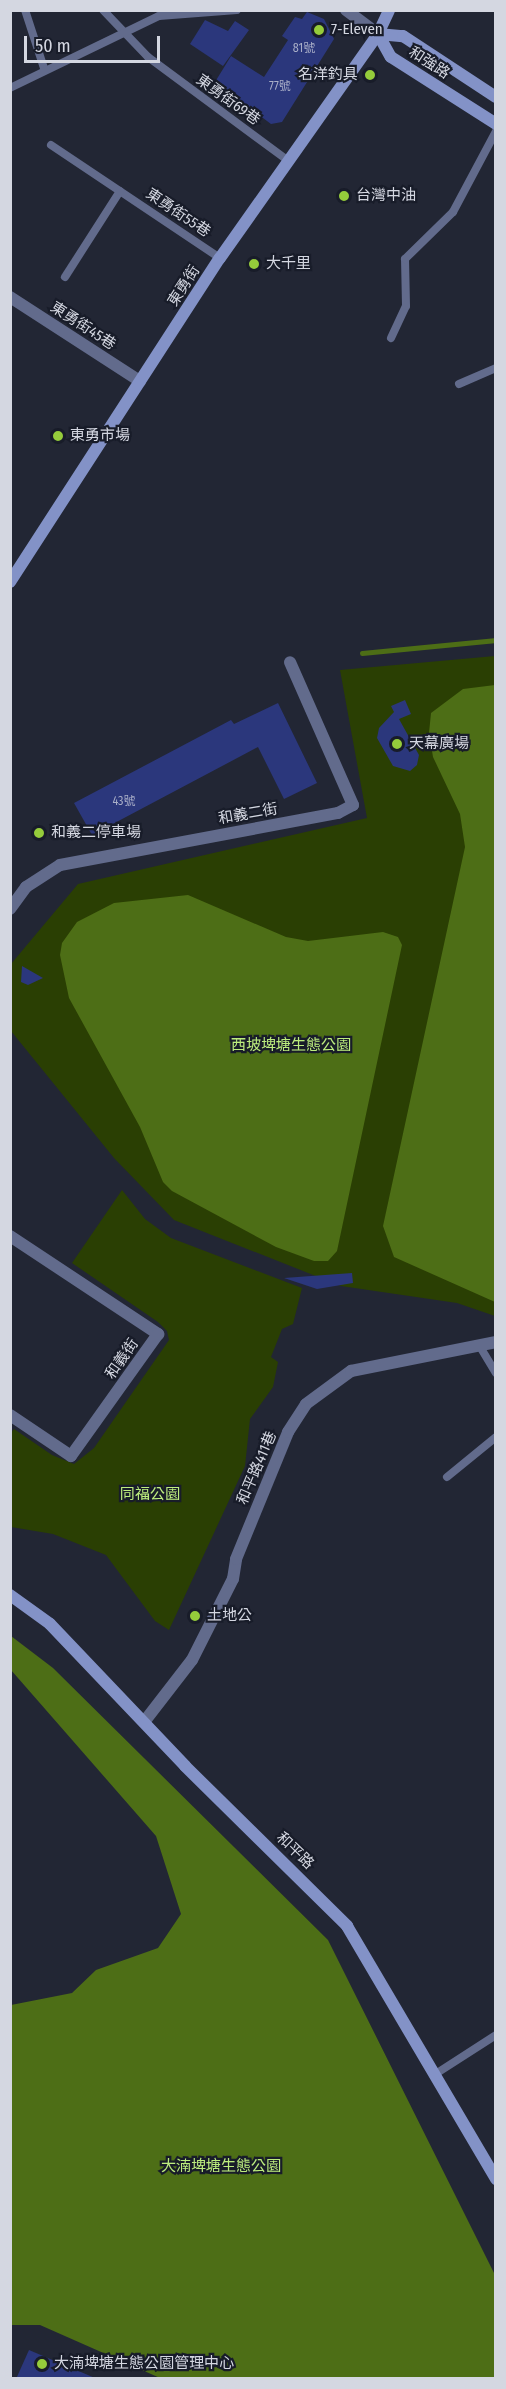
<!DOCTYPE html>
<meta charset="utf-8">
<style>
body{margin:0}
#map{position:relative;width:506px;height:2389px;overflow:hidden;background:#222634;font-family:"Fira Sans Condensed","Noto Sans TC",sans-serif}
div>[style]{position:absolute}
.green>*{inset:0;background:#2a3f03}
.water>*{inset:0;background:#4d6e16}
.stream>*{height:5px;margin:-2.5px;padding:0 2.5px;transform-origin:2.5px;border-radius:2.5px;background:#4d6e16}
.building>*{inset:0;background:#2b377c}
.lane>*{height:8px;margin:-4px;padding:0 4px;transform-origin:4px;border-radius:4px;background:#626b8c}
.street>*{height:12px;margin:-6px;padding:0 6px;transform-origin:6px;border-radius:6px;background:#626b8c}
.secondary>*{height:12px;margin:-6px;padding:0 6px;transform-origin:6px;border-radius:6px;background:#8392c7}
.dots>*{width:16px;height:16px;translate:-50% -50%;box-sizing:border-box;border:3px solid #181c29;border-radius:50%}
span{translate:-50% -50%;white-space:nowrap;text-align:center;line-height:1.15;-webkit-text-stroke:4.5px #181c29;paint-order:stroke}
.number-label{font-size:12px;color:#aaafc8}
.number-label span{-webkit-text-stroke-width:0}
.poi-label{font-size:15px;color:#d4d7e1}
.left{translate:0 -50%;text-align:left}
.right{translate:-100% -50%;text-align:right}
.street-label{font-size:15px;color:#d4d7e1}
.park-label{font-size:15px;color:#bded7e}
.frame{position:absolute;inset:0;border:12px solid #d4d7e1;pointer-events:none}
.scale{position:absolute;left:24px;top:36px;width:136px;height:27px;box-sizing:border-box;border:3px solid #d4d7e1;border-top:0;padding-left:8px;font-size:18px;line-height:21px;white-space:nowrap;color:#d4d7e1;-webkit-text-stroke:4px #181c29;paint-order:stroke}
</style>
<div id="map">
<div class="green">
<div style="clip-path:polygon(495px 656px,495px 1316px,457px 1303px,341px 1286px,174px 1220px,114px 1158px,11px 1031px,11px 964px,78px 884px,367px 818px,340px 670px)"></div>
<div style="clip-path:polygon(122px 1190px,145px 1219px,171px 1238px,302px 1288px,293px 1324px,282px 1329px,271px 1357px,278px 1362px,273px 1387px,250px 1419px,245px 1466px,169px 1630px,155px 1621px,106px 1555px,53px 1534px,11px 1527px,10px 1434px,14px 1429px,52px 1455px,74px 1464px,94px 1448px,169px 1340px,167px 1331px,158px 1322px,72px 1263px)"></div>
</div>
<div class="water">
<div style="clip-path:polygon(495px 685px,496px 685px,495px 1302px,394px 1257px,383px 1226px,465px 847px,460px 814px,433px 757px,429px 733px,431px 713px,463px 689px)"></div>
<div style="clip-path:polygon(188px 895px,286px 937px,308px 941px,383px 932px,398px 937px,402px 945px,337px 1251px,328px 1261px,314px 1261px,276px 1247px,172px 1191px,163px 1182px,140px 1127px,69px 998px,60px 955px,62px 943px,77px 922px,114px 903px)"></div>
<div style="clip-path:polygon(11px 1636px,53px 1668px,328px 1940px,495px 2275px,495px 2378px,160px 2378px,40px 2325px,11px 2325px,11px 2005px,72px 1993px,96px 1970px,158px 1948px,181px 1914px,156px 1836px,11px 1670px)"></div>
</div>
<div class="stream">
<div style="left:362px;top:653px;width:135px;rotate:-5.5deg"></div>
</div>
<div class="building">
<div style="clip-path:polygon(307px 12px,324px 19px,334px 39px,282px 122px,271px 124px,215px 82px,231px 56px,264px 77px,288px 40px,282px 36px,295px 17px,302px 19px)"></div>
<div style="clip-path:polygon(205px 20px,228px 31px,235px 21px,249px 30px,223px 66px,190px 44px)"></div>
<div style="clip-path:polygon(405px 700px,411px 714px,399px 719px,419px 755px,417px 765px,410px 771px,393px 766px,377px 738px,379px 728px,394px 712px,391px 706px)"></div>
<div style="clip-path:polygon(278px 703px,317px 783px,284px 799px,258px 747px,92px 835px,74px 803px,231px 720px,234px 724px)"></div>
<div style="clip-path:polygon(22px 966px,43px 978px,28px 985px,21px 982px)"></div>
<div style="clip-path:polygon(352px 1273px,353px 1283px,317px 1289px,284px 1278px)"></div>
<div style="clip-path:polygon(29px 2350px,95px 2378px,95px 2379px,16px 2379px)"></div>
</div>
<div class="lane">
<div style="left:25px;top:10px;width:61px;rotate:71.9deg"></div>
<div style="left:103px;top:10px;width:65px;rotate:46.2deg"></div>
<div style="left:148px;top:57px;width:173px;rotate:36.5deg"></div>
<div style="left:10px;top:88px;width:165px;rotate:-25.8deg"></div>
<div style="left:159px;top:16px;width:78px;rotate:-4.4deg"></div>
<div style="left:51px;top:145px;width:203px;rotate:33.8deg"></div>
<div style="left:65px;top:277px;width:102px;rotate:-57.4deg"></div>
<div style="left:391px;top:338px;width:35px;rotate:-65deg"></div>
<div style="left:406px;top:306px;width:47px;rotate:-91.2deg"></div>
<div style="left:405px;top:259px;width:67px;rotate:-44.4deg"></div>
<div style="left:453px;top:212px;width:92px;rotate:-62deg"></div>
<div style="left:459px;top:384px;width:40px;rotate:-23.4deg"></div>
<div style="left:479px;top:1345px;width:33px;rotate:59deg"></div>
<div style="left:447px;top:1477px;width:63px;rotate:-39.2deg"></div>
<div style="left:437px;top:2073px;width:70px;rotate:-32.8deg"></div>
</div>
<div class="street">
<div style="left:346px;top:10px;width:40px;rotate:37deg"></div>
<div style="left:10px;top:297px;width:155px;rotate:32.9deg"></div>
<div style="left:10px;top:909px;width:27px;rotate:-54deg"></div>
<div style="left:26px;top:887px;width:40px;rotate:-32.9deg"></div>
<div style="left:60px;top:865px;width:283px;rotate:-10.6deg"></div>
<div style="left:338px;top:813px;width:17px;rotate:-28deg"></div>
<div style="left:353px;top:805px;width:156px;rotate:-113.8deg"></div>
<div style="left:10px;top:1236px;width:178px;rotate:33.5deg"></div>
<div style="left:158px;top:1334px;width:150px;rotate:125.5deg"></div>
<div style="left:71px;top:1456px;width:73px;rotate:-146.1deg"></div>
<div style="left:144px;top:1722px;width:78px;rotate:-52.3deg"></div>
<div style="left:192px;top:1660px;width:91px;rotate:-63.2deg"></div>
<div style="left:233px;top:1579px;width:20px;rotate:-81deg"></div>
<div style="left:236px;top:1559px;width:137px;rotate:-67.7deg"></div>
<div style="left:288px;top:1432px;width:33px;rotate:-57deg"></div>
<div style="left:306px;top:1404px;width:56px;rotate:-36.3deg"></div>
<div style="left:351px;top:1371px;width:148px;rotate:-11.3deg"></div>
</div>
<div class="secondary">
<div style="left:378px;top:34px;width:26px;rotate:61deg"></div>
<div style="left:391px;top:57px;width:125px;rotate:32.5deg"></div>
<div style="left:378px;top:34px;width:25px;rotate:5deg"></div>
<div style="left:403px;top:36px;width:111px;rotate:33.3deg"></div>
<div style="left:10px;top:582px;width:386px;rotate:-57.1deg"></div>
<div style="left:220px;top:258px;width:274px;rotate:-54.8deg"></div>
<div style="left:378px;top:34px;width:26px;rotate:-65deg"></div>
<div style="left:10px;top:1595px;width:49px;rotate:35.9deg"></div>
<div style="left:50px;top:1624px;width:196px;rotate:46.4deg"></div>
<div style="left:185px;top:1766px;width:228px;rotate:44.6deg"></div>
<div style="left:347px;top:1926px;width:294px;rotate:59.5deg"></div>
</div>
<div class="dots">
<div style="left:319px;top:30px;background:#95cc3b"></div>
<div style="left:370px;top:75px;background:#95cc3b"></div>
<div style="left:344px;top:196px;background:#95cc3b"></div>
<div style="left:254px;top:264px;background:#95cc3b"></div>
<div style="left:58px;top:436px;background:#95cc3b"></div>
<div style="left:397px;top:744px;background:#95cc3b"></div>
<div style="left:39px;top:833px;background:#95cc3b"></div>
<div style="left:195px;top:1616px;background:#95cc3b"></div>
<div style="left:42px;top:2364px;background:#95cc3b"></div>
</div>
<div class="number-label">
<span style="left:304px;top:49px">81號</span>
<span style="left:280px;top:87px">77號</span>
<span style="left:124px;top:802px">43號</span>
</div>
<div class="poi-label">
<span class="left" style="left:331px;top:30px">7-Eleven</span>
<span class="right" style="left:358px;top:75px">名洋釣具</span>
<span class="left" style="left:356px;top:196px">台灣中油</span>
<span class="left" style="left:266px;top:264px">大千里</span>
<span class="left" style="left:70px;top:436px">東勇市場</span>
<span class="left" style="left:409px;top:744px">天幕廣場</span>
<span class="left" style="left:51px;top:833px">和義二停車場</span>
<span class="left" style="left:207px;top:1616px">土地公</span>
<span class="left" style="left:54px;top:2364px">大湳埤塘生態公園管理中心</span>
</div>
<div class="street-label">
<span style="left:429px;top:63px;rotate:33deg">和強路</span>
<span style="left:228px;top:100px;rotate:36deg">東勇街69巷</span>
<span style="left:178px;top:213px;rotate:34deg">東勇街55巷</span>
<span style="left:184px;top:286px;rotate:-57deg">東勇街</span>
<span style="left:83px;top:326px;rotate:33deg">東勇街45巷</span>
<span style="left:248px;top:814px;rotate:-10deg">和義二街</span>
<span style="left:122px;top:1359px;rotate:-55deg">和義街</span>
<span style="left:257px;top:1468px;rotate:-67deg">和平路411巷</span>
<span style="left:295px;top:1851px;rotate:44deg">和平路</span>
</div>
<div class="park-label">
<span style="left:291px;top:1046px">西坡埤塘生態公園</span>
<span style="left:150px;top:1495px">同福公園</span>
<span style="left:221px;top:2167px">大湳埤塘生態公園</span>
</div>
<div class="frame"></div>
<div class="scale">50 m</div>
</div>
